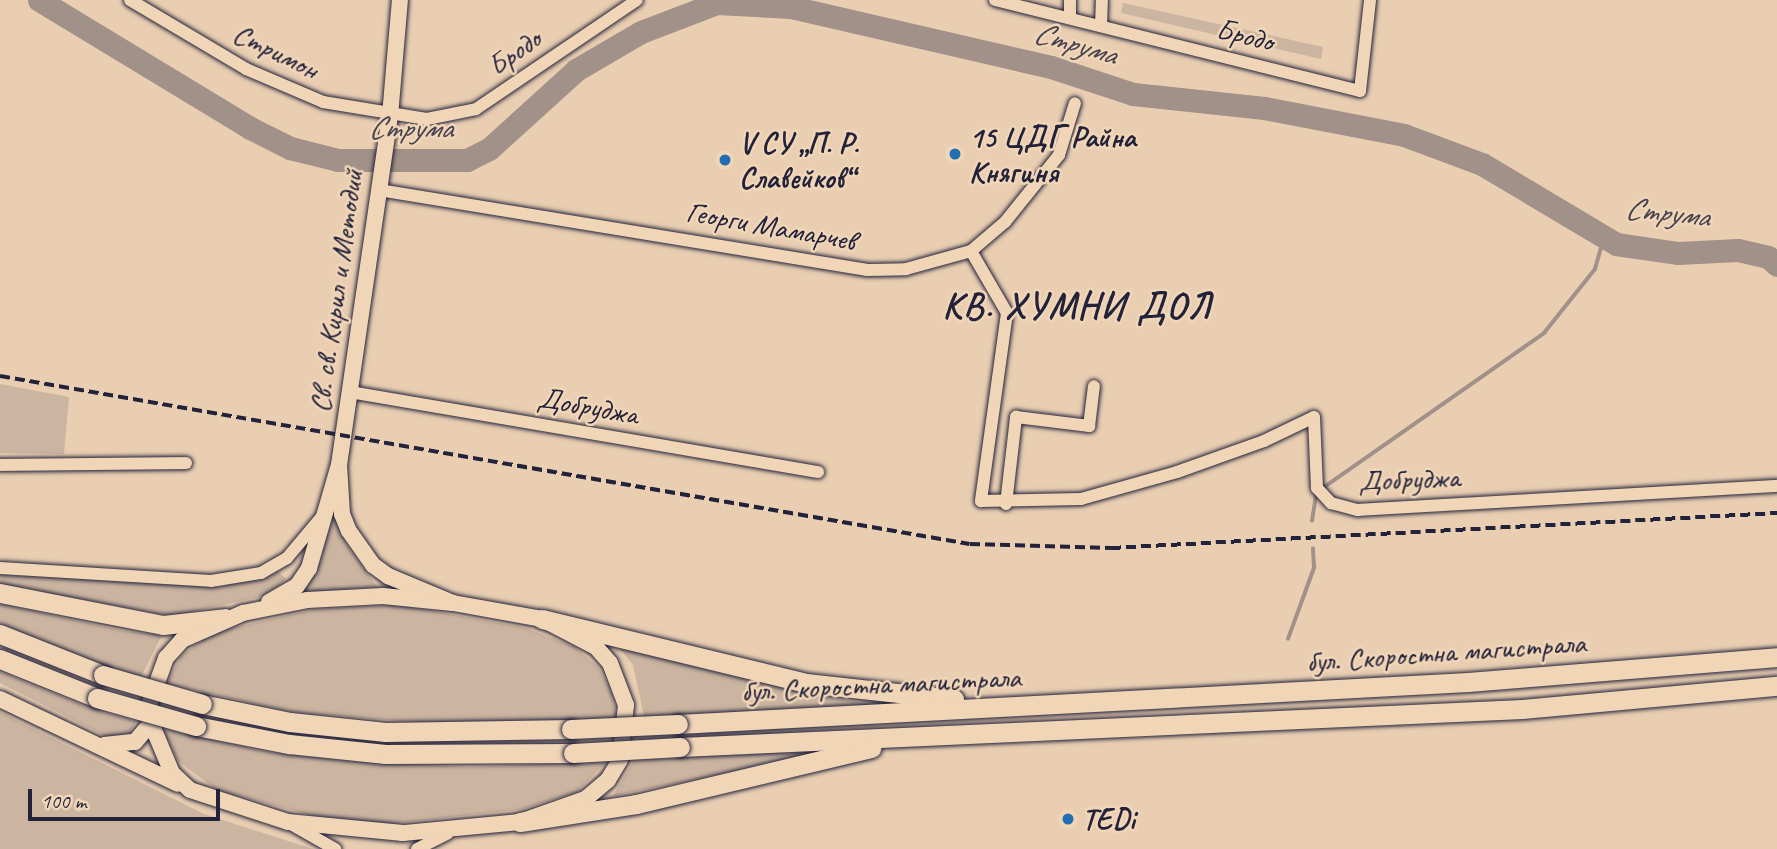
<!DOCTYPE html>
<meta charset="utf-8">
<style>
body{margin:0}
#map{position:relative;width:1777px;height:849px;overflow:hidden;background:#e9ceb2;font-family:Caveat,sans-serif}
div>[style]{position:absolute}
.green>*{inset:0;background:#cbb4a0}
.stream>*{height:3.5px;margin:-1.75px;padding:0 1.75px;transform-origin:1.75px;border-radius:1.75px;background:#a29188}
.river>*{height:23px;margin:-11.5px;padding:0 11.5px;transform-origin:11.5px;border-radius:11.5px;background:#a29188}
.roads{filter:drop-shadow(0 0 2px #22223b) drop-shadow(0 0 2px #22223b)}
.minor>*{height:12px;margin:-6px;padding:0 6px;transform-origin:6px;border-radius:6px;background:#f1d5b7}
.major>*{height:16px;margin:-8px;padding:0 8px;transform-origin:8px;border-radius:8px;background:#f1d5b7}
.highway>*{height:19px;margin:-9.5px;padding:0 9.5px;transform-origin:9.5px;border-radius:9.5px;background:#f1d5b7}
.rail>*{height:3.5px;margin-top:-1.75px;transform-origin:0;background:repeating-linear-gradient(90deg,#22223b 0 10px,transparent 0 15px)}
.bridges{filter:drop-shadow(0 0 2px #22223b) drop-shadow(0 0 2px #22223b)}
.highway-bridge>*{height:19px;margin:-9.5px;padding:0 9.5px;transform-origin:9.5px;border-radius:9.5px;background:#f1d5b7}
.dots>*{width:19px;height:19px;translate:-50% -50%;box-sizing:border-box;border:4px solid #f1d5b7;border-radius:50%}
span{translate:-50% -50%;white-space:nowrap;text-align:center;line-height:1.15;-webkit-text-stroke:5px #f1d5b7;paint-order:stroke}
.street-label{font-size:30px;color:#22223b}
.poi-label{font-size:30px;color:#22223b;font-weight:700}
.left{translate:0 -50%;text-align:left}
.water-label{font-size:32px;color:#484352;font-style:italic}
.district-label{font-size:37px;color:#22223b;font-weight:700;letter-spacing:2px}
.scale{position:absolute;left:28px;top:789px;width:192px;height:32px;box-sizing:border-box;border:4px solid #22223b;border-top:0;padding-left:9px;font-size:21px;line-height:24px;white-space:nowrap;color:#22223b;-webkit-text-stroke:5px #f1d5b7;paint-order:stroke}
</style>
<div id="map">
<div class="green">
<div style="clip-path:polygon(1123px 3px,1323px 47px,1321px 59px,1121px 13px)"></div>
<div style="clip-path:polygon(0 384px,69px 397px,64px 454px,0 453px)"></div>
<div style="clip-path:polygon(338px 520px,346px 544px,377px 587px,300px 593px,315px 573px,332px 521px)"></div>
<div style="clip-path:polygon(277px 570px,286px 579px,269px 595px,171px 616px,0 584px,0 571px,219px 587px)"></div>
<div style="clip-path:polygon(0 604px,124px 631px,162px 635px,141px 677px,105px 668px,0 624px)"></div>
<div style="clip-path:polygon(399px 605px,526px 628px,575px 647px,599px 668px,612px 693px,616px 718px,481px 725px,400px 721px,293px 712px,166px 684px,182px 655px,214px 632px,317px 609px)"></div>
<div style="clip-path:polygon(613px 640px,787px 689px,889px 708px,644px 716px,633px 665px)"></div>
<div style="clip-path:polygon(0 672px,94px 710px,136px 721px,130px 733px,109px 738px,0 683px)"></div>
<div style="clip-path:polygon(0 712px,204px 814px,313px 849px,0 849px)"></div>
<div style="clip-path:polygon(163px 729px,263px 751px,338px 760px,468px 767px,606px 762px,577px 792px,523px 809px,391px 824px,329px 820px,217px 790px,178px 761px)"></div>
<div style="clip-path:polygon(843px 749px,613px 796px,634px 760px)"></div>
</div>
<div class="stream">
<div style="left:1312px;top:521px;width:24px;rotate:-81deg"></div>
<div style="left:1316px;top:497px;width:11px;rotate:-52deg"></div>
<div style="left:1323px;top:488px;width:270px;rotate:-35deg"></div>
<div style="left:1544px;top:333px;width:82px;rotate:-51.4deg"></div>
<div style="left:1595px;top:269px;width:32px;rotate:-74deg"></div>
<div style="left:1288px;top:639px;width:76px;rotate:-69.9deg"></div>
<div style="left:1314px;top:568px;width:19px;rotate:-93deg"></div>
</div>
<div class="river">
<div style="left:39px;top:0;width:247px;rotate:31.2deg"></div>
<div style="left:250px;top:128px;width:45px;rotate:26.6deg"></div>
<div style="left:290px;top:148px;width:49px;rotate:14deg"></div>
<div style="left:338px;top:160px;width:129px"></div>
<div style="left:467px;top:160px;width:25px;rotate:-27deg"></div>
<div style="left:489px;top:149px;width:118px;rotate:-42.2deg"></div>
<div style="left:576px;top:70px;width:75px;rotate:-30.3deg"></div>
<div style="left:641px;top:32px;width:81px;rotate:-20.9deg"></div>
<div style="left:717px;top:3px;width:74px;rotate:3.1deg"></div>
<div style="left:791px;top:7px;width:267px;rotate:13deg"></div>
<div style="left:1051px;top:67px;width:86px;rotate:18.2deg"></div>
<div style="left:1133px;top:94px;width:132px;rotate:6.1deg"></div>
<div style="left:1264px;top:108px;width:143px;rotate:10.9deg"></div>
<div style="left:1404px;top:135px;width:83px;rotate:20.4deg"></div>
<div style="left:1482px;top:164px;width:156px;rotate:30.8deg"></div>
<div style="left:1616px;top:244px;width:63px;rotate:8.3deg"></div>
<div style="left:1678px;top:253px;width:60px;rotate:-2.9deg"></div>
<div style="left:1738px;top:250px;width:31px;rotate:13deg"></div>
<div style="left:1768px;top:257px;width:12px;rotate:42deg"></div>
</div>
<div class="roads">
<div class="minor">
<div style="left:130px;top:0;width:135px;rotate:30.7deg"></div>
<div style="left:246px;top:69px;width:84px;rotate:23.2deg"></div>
<div style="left:323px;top:102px;width:105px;rotate:9.3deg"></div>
<div style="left:427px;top:119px;width:50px;rotate:-11.5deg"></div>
<div style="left:476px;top:109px;width:194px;rotate:-34.1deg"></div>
<div style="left:995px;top:0;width:376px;rotate:14deg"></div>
<div style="left:1360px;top:91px;width:92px;rotate:-83.7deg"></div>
<div style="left:1070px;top:18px;width:18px;rotate:-90deg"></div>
<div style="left:1101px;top:26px;width:26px;rotate:-88deg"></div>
<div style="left:379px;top:190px;width:495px;rotate:9.3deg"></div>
<div style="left:867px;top:270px;width:39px;rotate:-1deg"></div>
<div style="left:906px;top:269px;width:67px;rotate:-15.5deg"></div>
<div style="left:971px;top:251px;width:45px;rotate:-40.5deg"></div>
<div style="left:1005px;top:222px;width:86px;rotate:-51.1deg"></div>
<div style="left:1059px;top:155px;width:54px;rotate:-72.9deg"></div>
<div style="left:971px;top:251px;width:72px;rotate:59.9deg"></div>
<div style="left:1007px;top:313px;width:190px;rotate:97.9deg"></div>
<div style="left:981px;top:501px;width:100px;rotate:-1.1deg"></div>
<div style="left:1081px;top:499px;width:100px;rotate:-15.7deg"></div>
<div style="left:1177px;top:472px;width:92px;rotate:-19.6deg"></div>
<div style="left:1264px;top:441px;width:55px;rotate:-25.6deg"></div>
<div style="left:1314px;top:417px;width:71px;rotate:87.6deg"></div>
<div style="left:1317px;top:488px;width:21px;rotate:47deg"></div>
<div style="left:1331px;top:503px;width:28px;rotate:15deg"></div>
<div style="left:1358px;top:510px;width:420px;rotate:-3.3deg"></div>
<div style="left:350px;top:392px;width:475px;rotate:9.7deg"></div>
<div style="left:0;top:465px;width:186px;rotate:-0.6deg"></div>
<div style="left:1006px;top:504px;width:88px;rotate:-83.4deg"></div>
<div style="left:1016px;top:417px;width:74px;rotate:7deg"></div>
<div style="left:1089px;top:426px;width:40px;rotate:-82.9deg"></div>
<div style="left:0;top:568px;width:211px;rotate:3.5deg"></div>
<div style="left:211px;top:581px;width:51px;rotate:-9.1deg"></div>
<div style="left:261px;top:573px;width:30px;rotate:-30deg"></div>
<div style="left:287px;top:558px;width:57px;rotate:-49.9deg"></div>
<div style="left:291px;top:824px;width:51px;rotate:29.6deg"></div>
<div style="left:417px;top:849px;width:34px;rotate:-27deg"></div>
</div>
<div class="major">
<div style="left:339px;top:465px;width:49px;rotate:86.5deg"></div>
<div style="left:342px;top:514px;width:18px;rotate:68deg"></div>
<div style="left:349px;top:531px;width:42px;rotate:54.8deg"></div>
<div style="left:373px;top:565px;width:19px;rotate:36deg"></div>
<div style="left:388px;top:576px;width:70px;rotate:22.6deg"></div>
<div style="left:453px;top:603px;width:90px;rotate:10.2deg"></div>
<div style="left:542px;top:619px;width:61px;rotate:27.4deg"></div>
<div style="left:596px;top:647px;width:21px;rotate:49deg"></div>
<div style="left:610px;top:663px;width:45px;rotate:69.1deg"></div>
<div style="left:626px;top:705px;width:55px;rotate:96.2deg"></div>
<div style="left:620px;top:760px;width:23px;rotate:121deg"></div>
<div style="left:608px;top:780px;width:30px;rotate:140deg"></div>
<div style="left:585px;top:799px;width:69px;rotate:160.5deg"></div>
<div style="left:520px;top:822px;width:118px;rotate:174.6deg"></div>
<div style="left:403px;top:833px;width:116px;rotate:-174.5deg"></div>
<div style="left:288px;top:822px;width:103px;rotate:-161.9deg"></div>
<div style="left:190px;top:790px;width:25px;rotate:-137deg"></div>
<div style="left:172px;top:773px;width:54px;rotate:-112.8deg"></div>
<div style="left:151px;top:723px;width:21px;rotate:-93deg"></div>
<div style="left:150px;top:702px;width:47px;rotate:-70deg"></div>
<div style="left:166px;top:658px;width:24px;rotate:-48deg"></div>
<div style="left:182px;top:640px;width:67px;rotate:-23.9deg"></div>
<div style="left:243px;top:613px;width:65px;rotate:-11.5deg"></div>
<div style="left:307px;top:600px;width:76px;rotate:-3deg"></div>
<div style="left:383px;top:596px;width:70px;rotate:5.7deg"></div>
<div style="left:269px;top:602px;width:32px;rotate:-30deg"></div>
<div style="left:297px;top:586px;width:22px;rotate:-56deg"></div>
<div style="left:309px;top:568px;width:107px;rotate:-73.8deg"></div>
<div style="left:339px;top:465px;width:353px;rotate:-81.7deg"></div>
<div style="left:390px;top:116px;width:116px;rotate:-85.1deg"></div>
<div style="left:0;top:699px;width:197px;rotate:25.5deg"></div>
<div style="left:104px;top:745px;width:31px;rotate:-6deg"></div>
<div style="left:135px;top:742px;width:25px;rotate:-50deg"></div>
</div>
<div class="highway">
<div style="left:0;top:593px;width:166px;rotate:11.1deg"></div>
<div style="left:163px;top:625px;width:62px;rotate:-6.4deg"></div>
<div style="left:542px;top:619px;width:272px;rotate:13.6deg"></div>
<div style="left:806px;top:683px;width:149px;rotate:6.2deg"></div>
<div style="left:0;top:634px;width:111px;rotate:21.7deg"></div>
<div style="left:0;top:659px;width:105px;rotate:21.9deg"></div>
<div style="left:202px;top:704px;width:90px;rotate:11.6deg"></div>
<div style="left:290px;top:722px;width:96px;rotate:6deg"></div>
<div style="left:385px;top:732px;width:186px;rotate:-0.9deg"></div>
<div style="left:678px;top:724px;width:791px;rotate:-3.04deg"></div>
<div style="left:1468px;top:682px;width:310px;rotate:-4.6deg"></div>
<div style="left:196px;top:726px;width:95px;rotate:11deg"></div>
<div style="left:289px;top:744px;width:97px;rotate:5.9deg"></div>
<div style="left:385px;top:754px;width:188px;rotate:-0.3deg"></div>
<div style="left:680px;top:747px;width:843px;rotate:-2.58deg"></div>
<div style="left:1522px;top:709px;width:256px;rotate:-5.2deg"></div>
<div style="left:520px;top:822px;width:117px;rotate:-8.8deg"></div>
<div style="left:636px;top:804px;width:242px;rotate:-13.4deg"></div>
</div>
</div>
<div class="rail">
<div style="left:0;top:376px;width:984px;rotate:9.83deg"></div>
<div style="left:970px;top:544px;width:141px;rotate:1.6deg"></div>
<div style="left:1111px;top:548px;width:667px;rotate:-3.01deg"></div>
</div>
<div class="bridges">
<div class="highway-bridge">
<div style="left:103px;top:675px;width:103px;rotate:16.3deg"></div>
<div style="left:97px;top:698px;width:103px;rotate:15.8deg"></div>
<div style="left:571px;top:729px;width:107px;rotate:-2.7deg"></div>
<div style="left:573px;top:753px;width:107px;rotate:-3.2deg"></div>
</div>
</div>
<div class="dots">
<div style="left:955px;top:154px;background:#1f6fb2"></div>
<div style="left:725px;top:160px;background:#1f6fb2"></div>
<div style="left:1068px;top:819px;background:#1f6fb2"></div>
</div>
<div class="street-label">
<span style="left:1245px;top:35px;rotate:14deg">Бродо</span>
<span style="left:276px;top:51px;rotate:26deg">Стримон</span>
<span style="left:514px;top:52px;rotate:-35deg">Бродо</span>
<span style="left:771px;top:226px;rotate:10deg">Георги Мамарчев</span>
<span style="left:336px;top:291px;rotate:-82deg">Св. св. Кирил и Методий</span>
<span style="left:588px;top:406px;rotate:10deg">Добруджа</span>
<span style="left:1409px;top:479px;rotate:-2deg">Добруджа</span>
<span style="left:1446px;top:652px;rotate:-4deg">бул. Скоростна магистрала</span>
<span style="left:881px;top:684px;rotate:-3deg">бул. Скоростна магистрала</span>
</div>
<div class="poi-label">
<span class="left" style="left:969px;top:154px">15 ЦДГ Райна<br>Княгиня</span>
<span class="left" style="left:739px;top:160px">V СУ „П. Р.<br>Славейков“</span>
<span class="left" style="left:1082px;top:819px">TEDi</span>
</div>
<div class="water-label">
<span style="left:1075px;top:44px;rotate:16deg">Струма</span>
<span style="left:410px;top:128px">Струма</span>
<span style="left:1667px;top:213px;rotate:6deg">Струма</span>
</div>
<div class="district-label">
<span style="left:1078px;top:306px">КВ. ХУМНИ ДОЛ</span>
</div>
<div class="scale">100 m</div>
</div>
